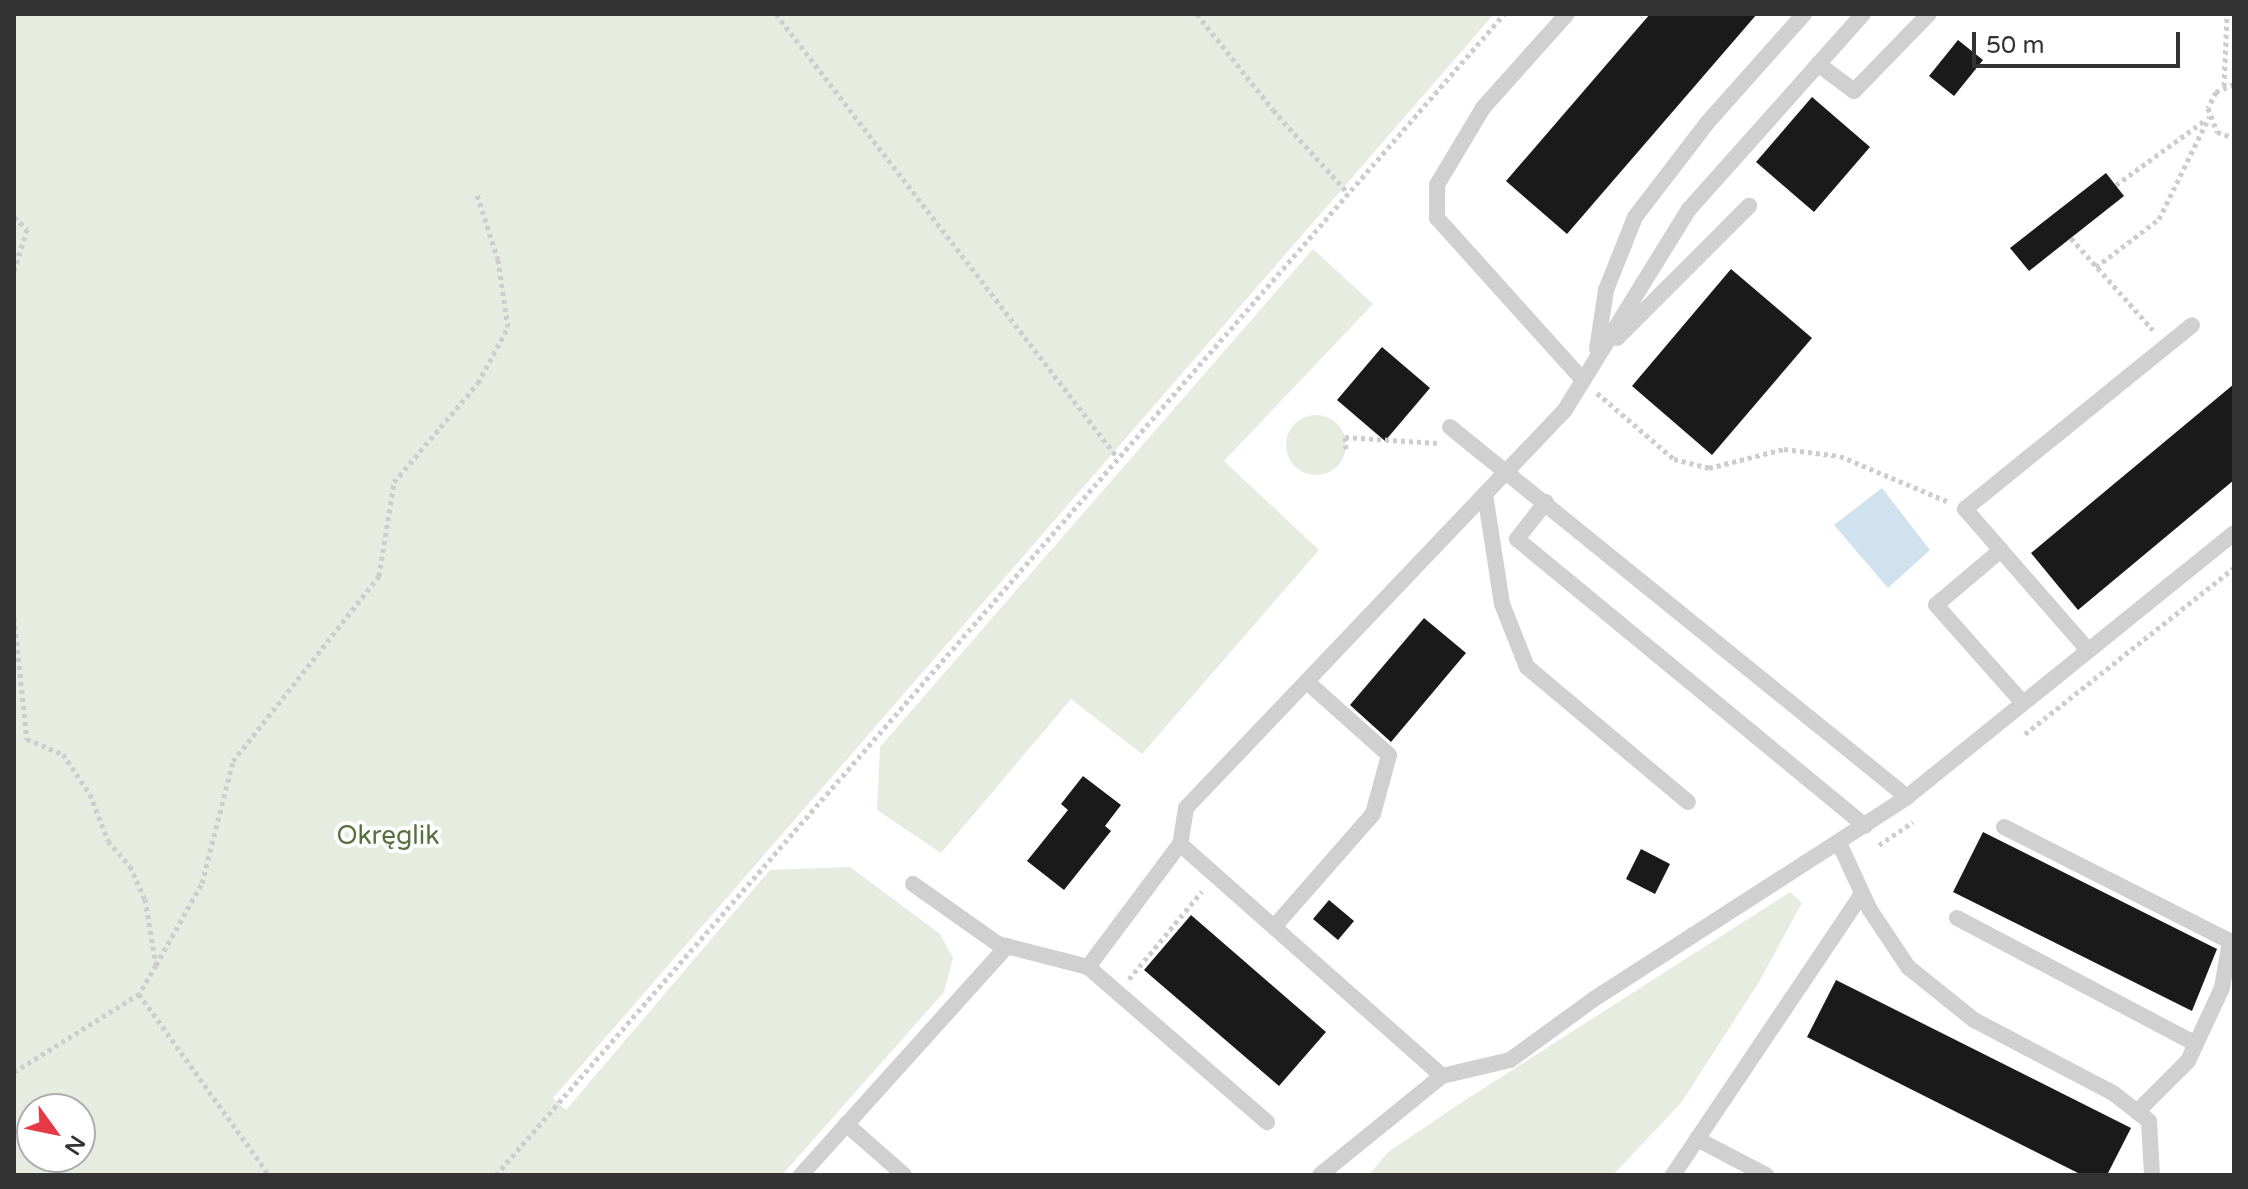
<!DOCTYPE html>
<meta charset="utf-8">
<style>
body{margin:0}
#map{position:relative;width:2248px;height:1189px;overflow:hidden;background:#fff;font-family:"Varela Round",sans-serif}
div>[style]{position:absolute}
.green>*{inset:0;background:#e6ecdf}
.round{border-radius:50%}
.water>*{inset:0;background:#cfe2ee}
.building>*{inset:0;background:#1a1a1a}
.path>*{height:5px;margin-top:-2.5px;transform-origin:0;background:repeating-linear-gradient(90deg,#cdcdcd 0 4px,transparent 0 8px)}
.lane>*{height:16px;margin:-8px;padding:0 8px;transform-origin:8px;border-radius:8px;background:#d0d0d0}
span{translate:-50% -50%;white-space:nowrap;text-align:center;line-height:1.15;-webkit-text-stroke:8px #fff;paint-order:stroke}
.park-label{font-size:26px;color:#56703f}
.frame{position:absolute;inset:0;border:16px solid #333;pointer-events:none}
.north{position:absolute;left:16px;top:1093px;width:80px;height:80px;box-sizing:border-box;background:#fff;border:2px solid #adadad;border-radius:50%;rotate:123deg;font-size:22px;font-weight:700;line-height:32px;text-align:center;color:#333}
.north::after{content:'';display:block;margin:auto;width:28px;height:36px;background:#e63946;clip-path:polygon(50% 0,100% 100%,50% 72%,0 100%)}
.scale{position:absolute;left:1972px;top:32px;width:208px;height:36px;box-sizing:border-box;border:4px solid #333;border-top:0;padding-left:10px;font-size:24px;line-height:28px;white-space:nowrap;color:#333;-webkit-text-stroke:6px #fff;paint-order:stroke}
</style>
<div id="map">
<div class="green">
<div style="clip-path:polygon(evenodd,14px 14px,1494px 14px,553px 1098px,566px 1110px,770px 870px,850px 867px,940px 934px,953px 958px,944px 992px,782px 1175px,14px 1175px,14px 14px,32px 1109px,80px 1109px,80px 1157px,32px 1157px,32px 1109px)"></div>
<div style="clip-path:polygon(1313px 249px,1373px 304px,1224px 461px,1319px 550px,1142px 754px,1071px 699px,941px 853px,877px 810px,880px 747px)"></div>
<div class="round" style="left:1286px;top:415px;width:60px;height:60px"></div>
<div style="clip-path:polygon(1790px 892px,1802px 903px,1759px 982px,1681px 1103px,1613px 1175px,1369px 1175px,1387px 1153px,1456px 1106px)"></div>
</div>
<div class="water">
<div style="clip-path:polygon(1882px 488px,1930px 550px,1888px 588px,1834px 525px)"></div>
</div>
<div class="building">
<div style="clip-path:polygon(1650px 14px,1757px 14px,1567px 234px,1506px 181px)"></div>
<div style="clip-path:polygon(1958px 40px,1983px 60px,1954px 96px,1929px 76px)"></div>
<div style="clip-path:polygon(1812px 97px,1870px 147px,1814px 212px,1756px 162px)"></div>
<div style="clip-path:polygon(2106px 173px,2124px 196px,2029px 271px,2010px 248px)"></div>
<div style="clip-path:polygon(1731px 269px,1812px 338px,1712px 455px,1632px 386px)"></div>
<div style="clip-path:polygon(1382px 347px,1430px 388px,1385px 441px,1337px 400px)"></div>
<div style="clip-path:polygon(2234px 384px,2234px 480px,2078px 610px,2031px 553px)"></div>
<div style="clip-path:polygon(1424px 618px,1466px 653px,1391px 742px,1350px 705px)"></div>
<div style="clip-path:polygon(1083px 776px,1121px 805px,1105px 826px,1111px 831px,1064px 890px,1027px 861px,1068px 810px,1061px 804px)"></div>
<div style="clip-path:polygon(1983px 832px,2217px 949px,2192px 1011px,1953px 892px)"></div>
<div style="clip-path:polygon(1641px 849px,1670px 864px,1655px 894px,1626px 879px)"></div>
<div style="clip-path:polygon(1329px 900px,1354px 921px,1338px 940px,1313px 919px)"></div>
<div style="clip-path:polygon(1191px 915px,1326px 1032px,1279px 1086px,1144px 970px)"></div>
<div style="clip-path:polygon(1836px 980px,2131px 1128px,2107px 1175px,2082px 1175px,1807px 1037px)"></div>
</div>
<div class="path">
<div style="left:776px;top:14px;width:559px;rotate:52.41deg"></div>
<div style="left:1197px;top:14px;width:122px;rotate:51.6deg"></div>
<div style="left:1273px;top:110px;width:112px;rotate:47.9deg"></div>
<div style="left:2234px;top:84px;width:20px;rotate:156deg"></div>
<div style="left:2216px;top:92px;width:18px;rotate:117deg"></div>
<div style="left:2208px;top:108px;width:26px;rotate:69deg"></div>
<div style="left:2217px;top:132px;width:18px;rotate:19deg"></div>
<div style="left:2224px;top:86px;width:72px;rotate:-87.6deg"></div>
<div style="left:2116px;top:185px;width:110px;rotate:-36.1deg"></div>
<div style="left:14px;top:217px;width:18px;rotate:43deg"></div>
<div style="left:27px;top:229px;width:44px;rotate:107.2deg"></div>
<div style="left:2071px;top:238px;width:123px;rotate:48.3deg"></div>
<div style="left:2096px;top:267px;width:79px;rotate:-37.3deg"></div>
<div style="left:2159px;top:219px;width:114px;rotate:-63.9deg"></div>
<div style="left:1597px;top:393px;width:101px;rotate:40.6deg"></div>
<div style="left:1674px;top:459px;width:36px;rotate:14deg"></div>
<div style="left:1709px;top:468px;width:77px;rotate:-14.2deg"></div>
<div style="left:1784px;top:449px;width:56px;rotate:7.1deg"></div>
<div style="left:1840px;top:456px;width:118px;rotate:22.9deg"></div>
<div style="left:1346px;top:449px;width:12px;rotate:-95deg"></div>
<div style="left:1345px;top:437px;width:92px;rotate:3.7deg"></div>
<div style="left:14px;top:618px;width:122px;rotate:83.9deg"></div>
<div style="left:27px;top:739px;width:39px;rotate:23deg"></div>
<div style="left:63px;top:754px;width:48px;rotate:56deg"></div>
<div style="left:90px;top:794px;width:50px;rotate:69deg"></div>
<div style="left:108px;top:841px;width:33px;rotate:49deg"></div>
<div style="left:130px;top:866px;width:36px;rotate:66deg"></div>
<div style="left:145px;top:899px;width:67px;rotate:80.5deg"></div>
<div style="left:156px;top:965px;width:34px;rotate:120deg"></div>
<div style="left:139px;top:994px;width:223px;rotate:54.3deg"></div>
<div style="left:2025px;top:734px;width:267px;rotate:-38.5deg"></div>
<div style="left:1879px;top:845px;width:41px;rotate:-34.1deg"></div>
<div style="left:156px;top:965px;width:94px;rotate:-60.7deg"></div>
<div style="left:202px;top:883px;width:126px;rotate:-75.7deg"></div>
<div style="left:233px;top:761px;width:236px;rotate:-51.7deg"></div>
<div style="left:379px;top:576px;width:95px;rotate:-80.9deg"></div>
<div style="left:394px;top:482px;width:130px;rotate:-49.7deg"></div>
<div style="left:478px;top:383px;width:64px;rotate:-61.8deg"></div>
<div style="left:508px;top:327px;width:68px;rotate:-98.5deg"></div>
<div style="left:498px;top:260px;width:72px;rotate:-107.7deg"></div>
<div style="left:1129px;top:979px;width:114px;rotate:-50.3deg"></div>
<div style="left:14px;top:1072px;width:147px;rotate:-32deg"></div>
<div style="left:496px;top:1175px;width:1538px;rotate:-49.03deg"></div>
</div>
<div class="lane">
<div style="left:1567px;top:14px;width:126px;rotate:131.8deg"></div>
<div style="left:1483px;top:108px;width:90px;rotate:120.9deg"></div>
<div style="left:1437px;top:185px;width:33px;rotate:90deg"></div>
<div style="left:1437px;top:218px;width:218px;rotate:48deg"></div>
<div style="left:1863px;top:14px;width:261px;rotate:131.7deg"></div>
<div style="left:1689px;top:209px;width:238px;rotate:121.7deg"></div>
<div style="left:1564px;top:411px;width:548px;rotate:133.6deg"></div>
<div style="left:1186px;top:808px;width:36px;rotate:99deg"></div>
<div style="left:1180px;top:844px;width:350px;rotate:41.5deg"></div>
<div style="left:1442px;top:1076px;width:70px;rotate:-13.2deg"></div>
<div style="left:1510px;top:1060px;width:104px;rotate:-36deg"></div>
<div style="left:1594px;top:999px;width:373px;rotate:-32.8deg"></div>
<div style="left:1907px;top:797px;width:420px;rotate:-38.9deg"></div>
<div style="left:1818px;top:64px;width:45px;rotate:36.9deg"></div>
<div style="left:1854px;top:91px;width:107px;rotate:-45.8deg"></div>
<div style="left:1617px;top:338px;width:187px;rotate:-45deg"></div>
<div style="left:1597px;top:349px;width:60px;rotate:-81.3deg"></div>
<div style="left:1606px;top:290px;width:79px;rotate:-68.3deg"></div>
<div style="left:1635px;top:217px;width:118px;rotate:-52.5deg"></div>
<div style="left:1707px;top:123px;width:146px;rotate:-48.3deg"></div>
<div style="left:1450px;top:427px;width:588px;rotate:38.99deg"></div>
<div style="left:1485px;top:494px;width:111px;rotate:81.2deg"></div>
<div style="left:1502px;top:604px;width:68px;rotate:68.4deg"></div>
<div style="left:1527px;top:667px;width:210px;rotate:40deg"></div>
<div style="left:1546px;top:502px;width:47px;rotate:128.1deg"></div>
<div style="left:1517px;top:539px;width:451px;rotate:39.5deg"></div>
<div style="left:2001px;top:550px;width:85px;rotate:139.8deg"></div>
<div style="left:1936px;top:605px;width:131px;rotate:48.4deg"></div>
<div style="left:2088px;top:650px;width:187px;rotate:-131.1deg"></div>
<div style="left:1965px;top:509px;width:292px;rotate:-39deg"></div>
<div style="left:2004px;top:827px;width:253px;rotate:26.8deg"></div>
<div style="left:2230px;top:941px;width:48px;rotate:99.7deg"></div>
<div style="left:2222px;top:988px;width:81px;rotate:115deg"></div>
<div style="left:2188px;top:1061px;width:72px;rotate:135deg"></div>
<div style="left:1839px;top:843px;width:74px;rotate:65.2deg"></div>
<div style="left:1870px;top:910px;width:69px;rotate:56.3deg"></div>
<div style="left:1908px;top:967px;width:85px;rotate:38.8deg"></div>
<div style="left:1974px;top:1020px;width:157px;rotate:27.7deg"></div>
<div style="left:2113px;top:1093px;width:46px;rotate:37.9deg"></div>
<div style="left:2149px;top:1121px;width:54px;rotate:86.8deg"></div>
<div style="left:1180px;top:844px;width:154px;rotate:126.8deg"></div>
<div style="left:1088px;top:967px;width:237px;rotate:40.9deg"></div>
<div style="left:913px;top:884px;width:104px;rotate:35.2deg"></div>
<div style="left:998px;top:944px;width:93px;rotate:14.3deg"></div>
<div style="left:1957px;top:918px;width:270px;rotate:27.8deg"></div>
<div style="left:1274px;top:927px;width:150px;rotate:-48.8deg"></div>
<div style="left:1373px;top:814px;width:61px;rotate:-74.8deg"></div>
<div style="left:1389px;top:755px;width:110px;rotate:-138.3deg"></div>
<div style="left:846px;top:1124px;width:77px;rotate:41.3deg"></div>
<div style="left:1697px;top:1139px;width:78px;rotate:27.6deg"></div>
<div style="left:801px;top:1175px;width:308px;rotate:-48deg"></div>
<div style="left:1320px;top:1175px;width:157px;rotate:-39.1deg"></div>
<div style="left:1673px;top:1175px;width:339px;rotate:-56.1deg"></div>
</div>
<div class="park-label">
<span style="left:388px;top:836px">Okręglik</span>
</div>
<div class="frame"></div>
<div class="north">N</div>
<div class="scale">50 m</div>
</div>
